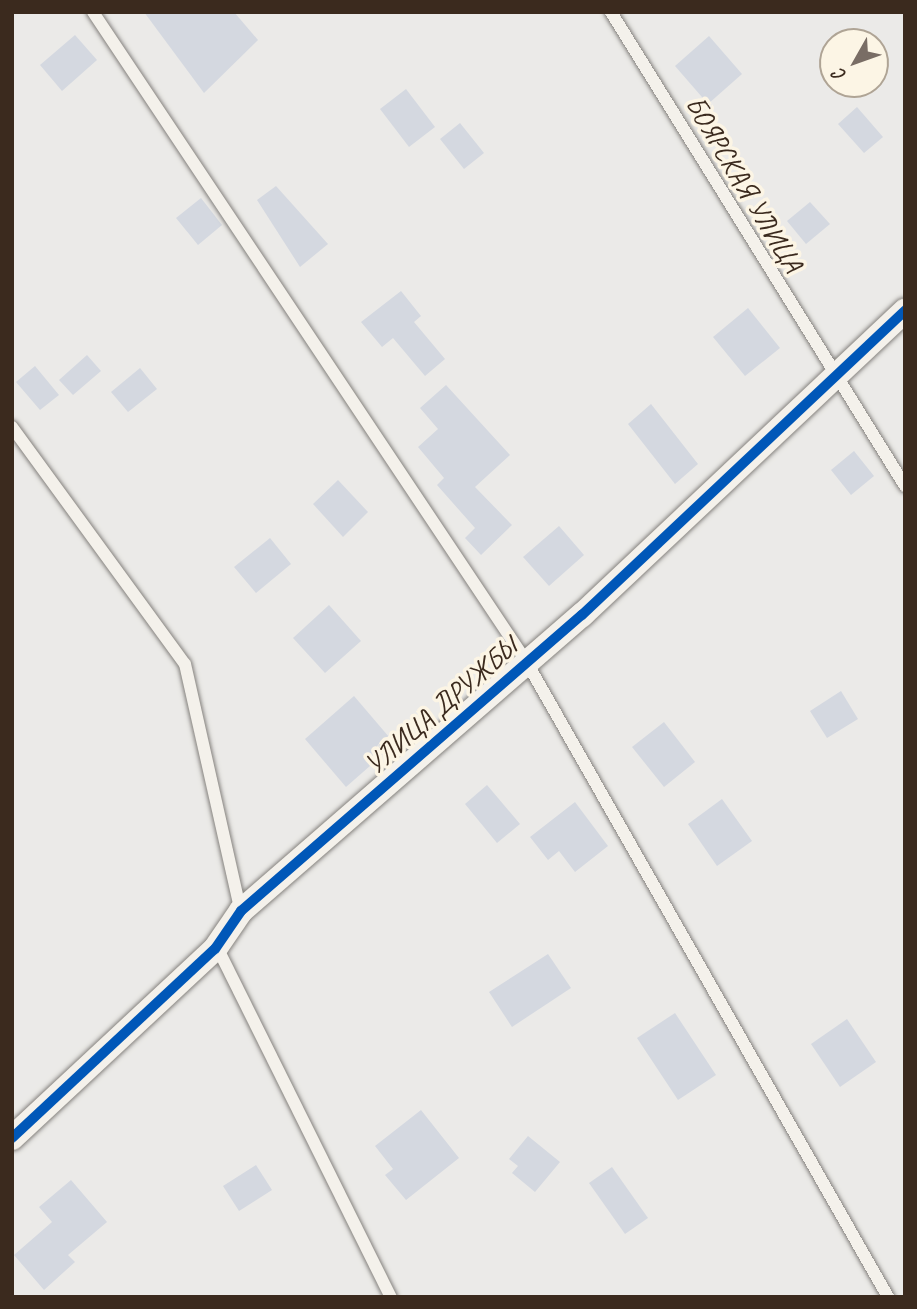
<!DOCTYPE html>
<meta charset="utf-8">
<style>
body{margin:0}
#map{position:relative;width:917px;height:1309px;overflow:hidden;background:#ebeae8;font-family:Caveat,sans-serif}
div>[style]{position:absolute}
.building>*{inset:0;background:#d4d8e0}
.roads{filter:drop-shadow(0 0 2px #85827e) drop-shadow(0 0 2px #85827e)}
.service>*{height:12px;margin:-6px;padding:0 6px;transform-origin:6px;border-radius:6px;background:#f4f1eb}
.minor>*{height:24px;margin:-12px;padding:0 12px;transform-origin:12px;border-radius:12px;background:#f4f1eb}
.cycleway>*{height:10px;margin:-5px;padding:0 5px;transform-origin:5px;border-radius:5px;background:#0057b8}
span{translate:-50% -50%;white-space:nowrap;text-align:center;line-height:1.15;-webkit-text-stroke:7px #fcf5e5;paint-order:stroke}
.street-label{font-size:28px;color:#3b2a1e}
.frame{position:absolute;inset:0;border:14px solid #3b2a1e;pointer-events:none}
.north{position:absolute;left:819px;top:28px;width:70px;height:70px;box-sizing:border-box;background:#fcf5e5;border:2px solid #afa495;border-radius:50%;rotate:230deg;font-size:19px;font-weight:700;line-height:28px;text-align:center;color:#3b2a1e}
.north::after{content:'';display:block;margin:auto;width:24px;height:32px;background:#796d65;clip-path:polygon(50% 0,100% 100%,50% 72%,0 100%)}
</style>
<div id="map">
<div class="building">
<div style="clip-path:polygon(144px 12px,234px 12px,258px 40px,204px 93px)"></div>
<div style="clip-path:polygon(75px 35px,97px 60px,62px 91px,40px 65px)"></div>
<div style="clip-path:polygon(709px 36px,742px 74px,708px 104px,675px 66px)"></div>
<div style="clip-path:polygon(406px 89px,435px 127px,409px 147px,380px 109px)"></div>
<div style="clip-path:polygon(857px 107px,883px 137px,864px 153px,838px 124px)"></div>
<div style="clip-path:polygon(460px 123px,484px 153px,464px 169px,440px 139px)"></div>
<div style="clip-path:polygon(276px 186px,328px 244px,300px 267px,257px 200px)"></div>
<div style="clip-path:polygon(201px 198px,222px 225px,198px 245px,176px 218px)"></div>
<div style="clip-path:polygon(810px 202px,830px 224px,806px 244px,787px 221px)"></div>
<div style="clip-path:polygon(401px 291px,421px 316px,414px 322px,445px 359px,425px 376px,393px 338px,382px 347px,361px 322px)"></div>
<div style="clip-path:polygon(748px 308px,780px 348px,745px 376px,713px 337px)"></div>
<div style="clip-path:polygon(87px 355px,101px 371px,73px 395px,59px 380px)"></div>
<div style="clip-path:polygon(35px 366px,59px 395px,40px 410px,16px 382px)"></div>
<div style="clip-path:polygon(140px 368px,157px 389px,128px 412px,111px 392px)"></div>
<div style="clip-path:polygon(446px 385px,510px 455px,475px 487px,512px 525px,481px 555px,465px 538px,475px 528px,437px 485px,444px 478px,418px 447px,438px 429px,420px 408px)"></div>
<div style="clip-path:polygon(651px 404px,698px 464px,675px 484px,628px 424px)"></div>
<div style="clip-path:polygon(854px 451px,874px 476px,851px 495px,831px 470px)"></div>
<div style="clip-path:polygon(338px 480px,368px 512px,343px 537px,313px 504px)"></div>
<div style="clip-path:polygon(559px 526px,584px 555px,549px 586px,523px 557px)"></div>
<div style="clip-path:polygon(270px 538px,291px 564px,256px 593px,234px 567px)"></div>
<div style="clip-path:polygon(329px 605px,361px 641px,325px 673px,293px 638px)"></div>
<div style="clip-path:polygon(841px 691px,858px 719px,827px 738px,810px 711px)"></div>
<div style="clip-path:polygon(354px 696px,395px 744px,346px 787px,305px 739px)"></div>
<div style="clip-path:polygon(664px 722px,695px 762px,664px 787px,632px 747px)"></div>
<div style="clip-path:polygon(487px 785px,520px 824px,497px 843px,465px 804px)"></div>
<div style="clip-path:polygon(722px 799px,752px 841px,717px 866px,688px 824px)"></div>
<div style="clip-path:polygon(575px 802px,608px 846px,575px 872px,559px 851px,548px 860px,530px 837px)"></div>
<div style="clip-path:polygon(548px 954px,571px 988px,512px 1027px,489px 992px)"></div>
<div style="clip-path:polygon(675px 1013px,716px 1075px,678px 1100px,637px 1038px)"></div>
<div style="clip-path:polygon(847px 1019px,876px 1062px,840px 1087px,811px 1044px)"></div>
<div style="clip-path:polygon(421px 1110px,459px 1158px,406px 1200px,385px 1175px,393px 1169px,375px 1146px)"></div>
<div style="clip-path:polygon(528px 1136px,560px 1162px,535px 1192px,512px 1173px,518px 1166px,509px 1159px)"></div>
<div style="clip-path:polygon(256px 1165px,272px 1190px,239px 1211px,223px 1186px)"></div>
<div style="clip-path:polygon(612px 1167px,648px 1218px,625px 1234px,589px 1183px)"></div>
<div style="clip-path:polygon(71px 1180px,107px 1222px,68px 1255px,75px 1262px,44px 1290px,14px 1255px,52px 1222px,39px 1207px)"></div>
</div>
<div class="roads">
<div class="service">
<div style="left:93px;top:12px;width:780px;rotate:56.29deg"></div>
<div style="left:526px;top:661px;width:732px;rotate:60.35deg"></div>
<div style="left:611px;top:12px;width:558px;rotate:58.19deg"></div>
<div style="left:12px;top:427px;width:293px;rotate:53.9deg"></div>
<div style="left:185px;top:664px;width:254px;rotate:77.3deg"></div>
<div style="left:217px;top:947px;width:391px;rotate:63.6deg"></div>
</div>
<div class="minor">
<div style="left:12px;top:1138px;width:277px;rotate:-43deg"></div>
<div style="left:215px;top:949px;width:46px;rotate:-55.6deg"></div>
<div style="left:241px;top:911px;width:452px;rotate:-41deg"></div>
<div style="left:582px;top:615px;width:444px;rotate:-43.3deg"></div>
</div>
</div>
<div class="cycleway">
<div style="left:12px;top:1138px;width:277px;rotate:-43deg"></div>
<div style="left:215px;top:949px;width:46px;rotate:-55.6deg"></div>
<div style="left:241px;top:911px;width:452px;rotate:-41deg"></div>
<div style="left:582px;top:615px;width:444px;rotate:-43.3deg"></div>
</div>
<div class="street-label">
<span style="left:744px;top:184px;rotate:59deg">БОЯРСКАЯ УЛИЦА</span>
<span style="left:441px;top:706px;rotate:-41deg">УЛИЦА ДРУЖБЫ</span>
</div>
<div class="frame"></div>
<div class="north">С</div>
</div>
